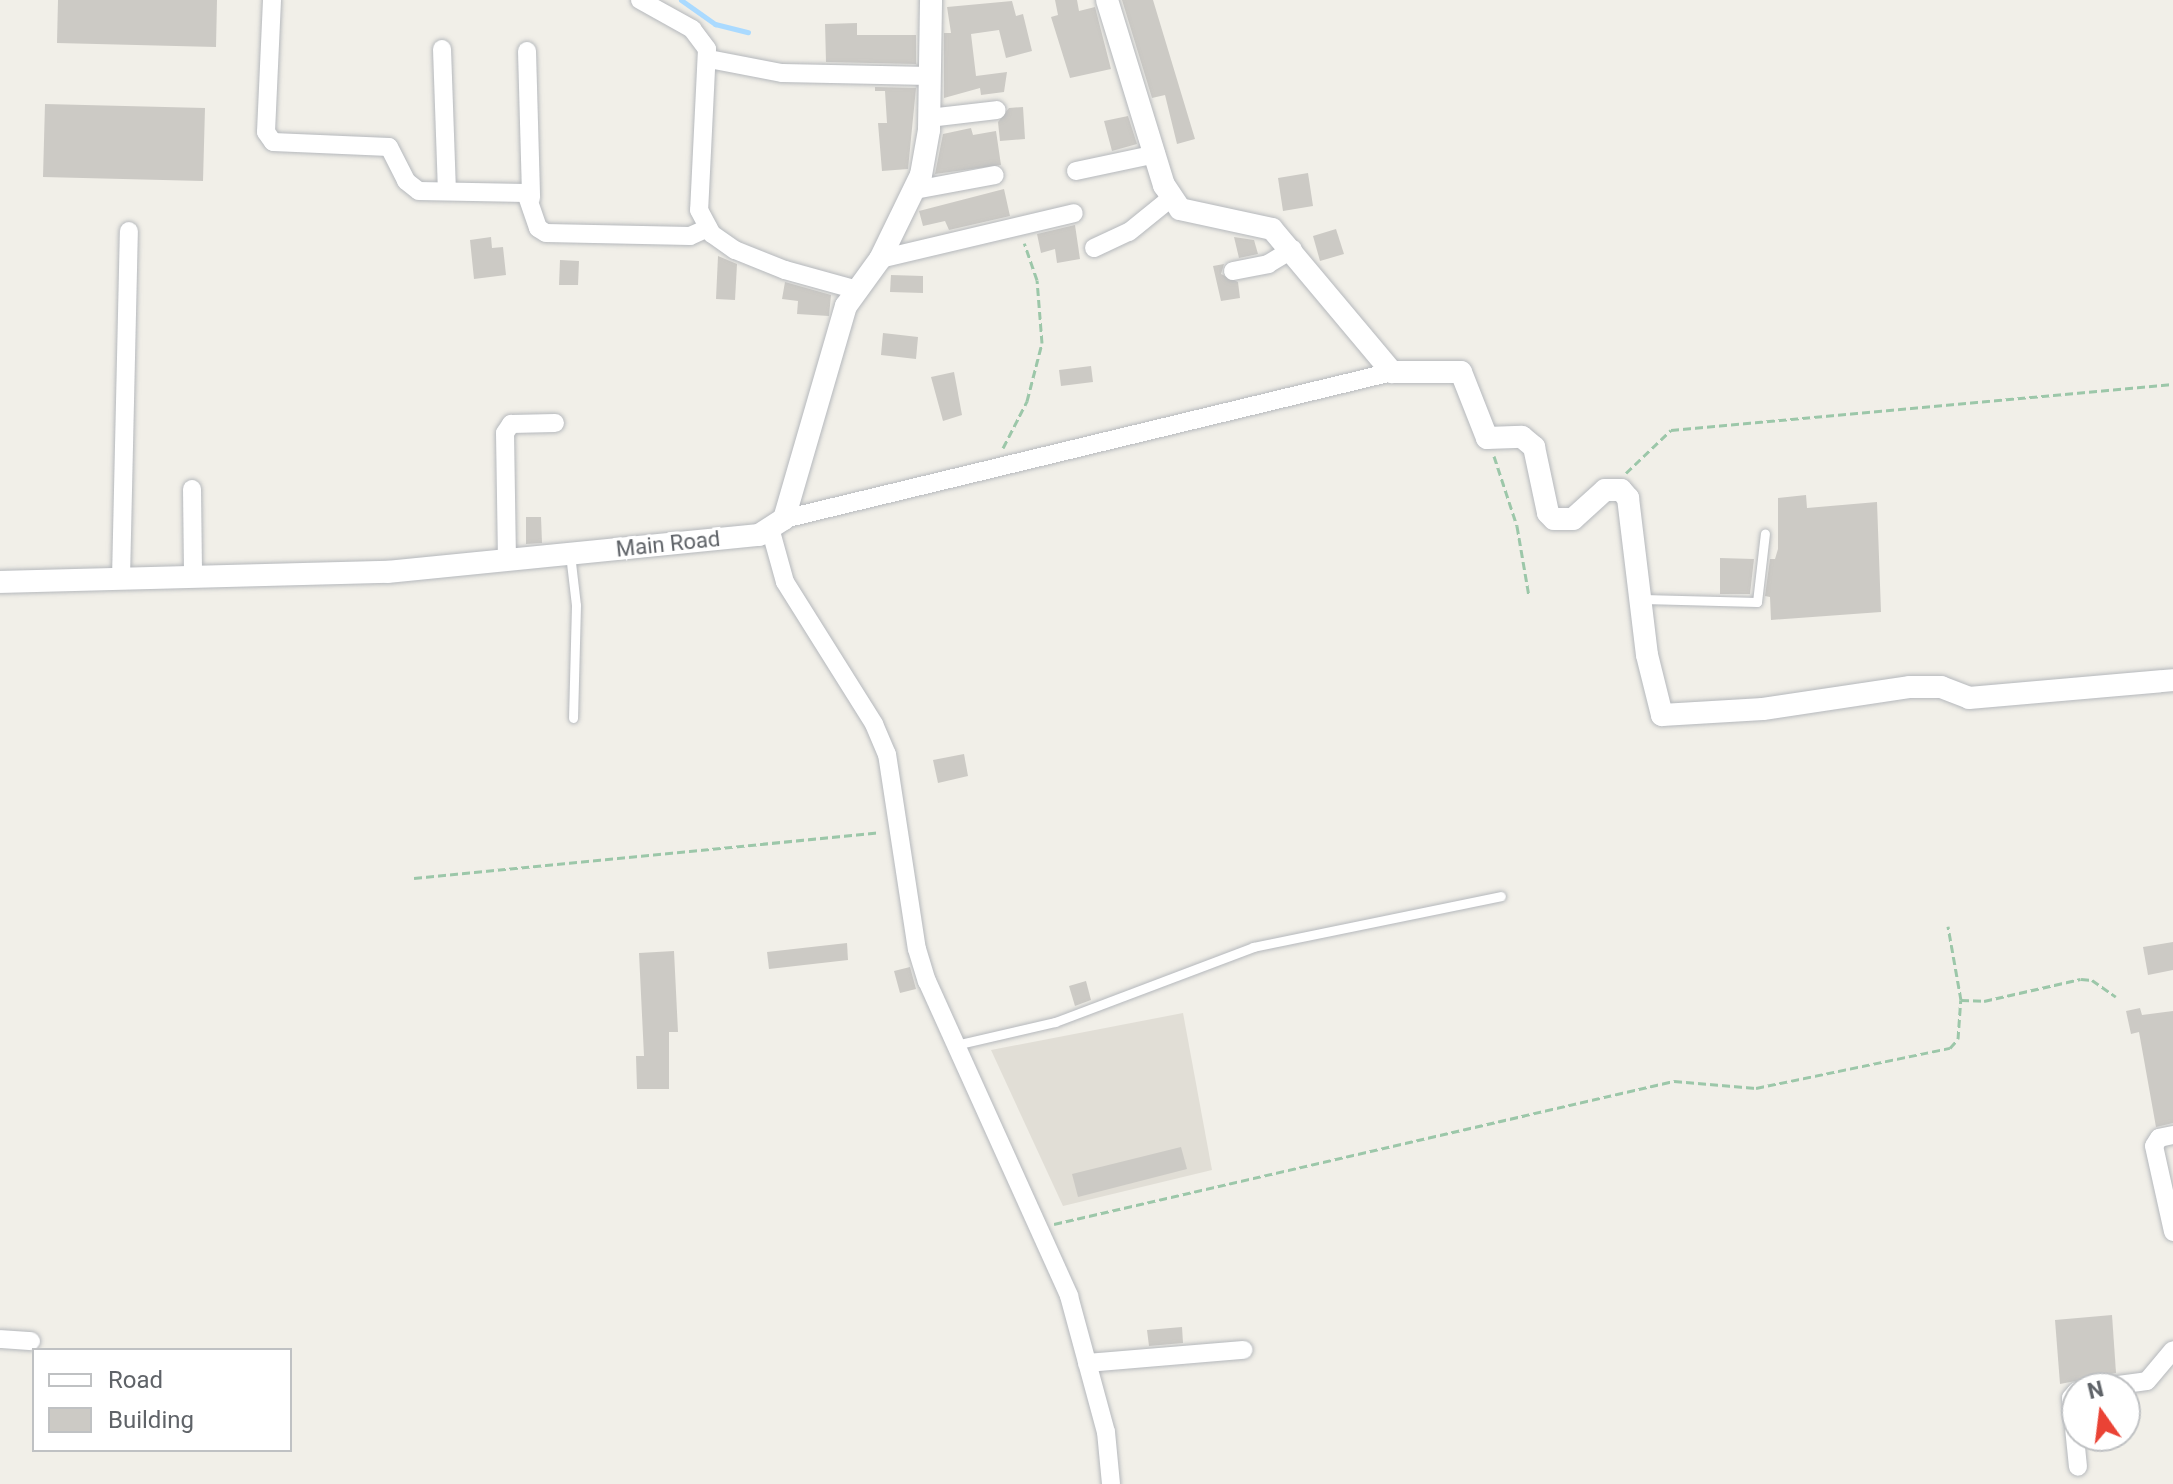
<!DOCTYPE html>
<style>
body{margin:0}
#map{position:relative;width:2173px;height:1484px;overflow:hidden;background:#f1efe8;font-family:Roboto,sans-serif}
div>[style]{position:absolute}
.education>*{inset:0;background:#e1ded6}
.stream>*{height:5px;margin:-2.5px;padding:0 2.5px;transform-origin:2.5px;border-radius:2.5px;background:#aadaff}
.building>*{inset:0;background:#cccac5}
.path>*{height:3px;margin-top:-1.5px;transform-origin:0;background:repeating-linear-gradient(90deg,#9cc7a9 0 8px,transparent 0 12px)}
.roads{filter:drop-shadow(0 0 2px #b5b8bc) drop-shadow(0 0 2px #b5b8bc)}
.service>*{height:9px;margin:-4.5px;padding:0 4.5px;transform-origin:4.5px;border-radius:4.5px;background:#fff}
.minor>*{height:18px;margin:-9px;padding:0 9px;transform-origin:9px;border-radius:9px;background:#fff}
.tertiary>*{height:22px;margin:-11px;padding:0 11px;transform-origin:11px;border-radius:11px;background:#fff}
span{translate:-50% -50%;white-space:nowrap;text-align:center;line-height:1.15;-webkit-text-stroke:6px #fff;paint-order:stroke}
.street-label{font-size:22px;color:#5f6368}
.legend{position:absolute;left:32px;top:1348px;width:260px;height:104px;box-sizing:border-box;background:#fff;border:2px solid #bfc1c3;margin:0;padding:10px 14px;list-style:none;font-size:24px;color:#5f6368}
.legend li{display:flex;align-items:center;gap:16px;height:40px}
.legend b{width:40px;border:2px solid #bfc1c3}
.north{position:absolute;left:2061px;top:1372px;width:80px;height:80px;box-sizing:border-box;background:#fff;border:2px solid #bfc1c3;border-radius:50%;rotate:346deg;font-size:22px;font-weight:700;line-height:32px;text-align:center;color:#5f6368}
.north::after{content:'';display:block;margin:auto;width:28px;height:36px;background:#ea4335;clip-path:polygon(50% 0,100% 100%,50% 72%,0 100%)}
</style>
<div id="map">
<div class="education">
<div style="clip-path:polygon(1183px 1013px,1212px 1170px,1063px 1206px,991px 1050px)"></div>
</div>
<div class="stream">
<div style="left:681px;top:0;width:42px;rotate:35.2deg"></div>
<div style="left:715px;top:24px;width:34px;rotate:14deg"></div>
</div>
<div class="building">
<div style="clip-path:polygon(58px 0,217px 0,216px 47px,57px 43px)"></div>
<div style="clip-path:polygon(1055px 0,1077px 0,1079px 11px,1095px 7px,1111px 69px,1070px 78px,1051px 17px,1058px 15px)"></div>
<div style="clip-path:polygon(1122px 0,1153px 0,1195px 139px,1177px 144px,1165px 95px,1152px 98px)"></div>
<div style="clip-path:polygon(1012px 1px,1016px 16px,1023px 14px,1032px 51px,1006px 58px,999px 30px,971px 34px,976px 76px,1007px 72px,1004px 92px,981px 95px,980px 88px,944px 98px,944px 33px,951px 33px,947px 7px)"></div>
<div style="clip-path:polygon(857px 23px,857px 35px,916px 35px,916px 64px,826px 62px,825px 24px)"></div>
<div style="clip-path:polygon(875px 87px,916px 88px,908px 169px,882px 171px,878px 123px,887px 123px,885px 91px,875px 91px)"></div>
<div style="clip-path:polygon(45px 104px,205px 108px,203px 181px,43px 177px)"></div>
<div style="clip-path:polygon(1023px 107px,1025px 139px,1000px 141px,998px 122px,1009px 108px)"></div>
<div style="clip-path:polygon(1128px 116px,1137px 144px,1112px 151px,1104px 121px)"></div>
<div style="clip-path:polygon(971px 128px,973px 135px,996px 131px,1001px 165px,935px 174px,943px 134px)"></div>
<div style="clip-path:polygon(1308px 173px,1313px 206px,1283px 211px,1278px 178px)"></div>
<div style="clip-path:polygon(1004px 189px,1010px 216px,949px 230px,945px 221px,923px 226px,919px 211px)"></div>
<div style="clip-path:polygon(1075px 225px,1080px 259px,1057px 263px,1055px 249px,1041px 253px,1037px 234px)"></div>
<div style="clip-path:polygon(1336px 229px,1344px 254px,1320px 261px,1313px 236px)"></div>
<div style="clip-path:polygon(491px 237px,492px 248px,503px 247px,506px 275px,474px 279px,470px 240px)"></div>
<div style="clip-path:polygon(1234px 237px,1254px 240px,1258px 254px,1239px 258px)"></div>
<div style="clip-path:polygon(718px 256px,737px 264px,735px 300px,716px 299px)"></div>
<div style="clip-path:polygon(560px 260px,579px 261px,578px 285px,559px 285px)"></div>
<div style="clip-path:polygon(1224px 264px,1221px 274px,1238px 282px,1240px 298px,1221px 301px,1213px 266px)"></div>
<div style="clip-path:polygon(891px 275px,923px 276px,923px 293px,890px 292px)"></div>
<div style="clip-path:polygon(785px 282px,831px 295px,829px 316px,797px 314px,798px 301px,782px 299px)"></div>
<div style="clip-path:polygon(883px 333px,918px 337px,916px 359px,881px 355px)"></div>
<div style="clip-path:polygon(1091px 366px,1093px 382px,1061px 386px,1059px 370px)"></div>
<div style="clip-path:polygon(954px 372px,962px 415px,943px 421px,931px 377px)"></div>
<div style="clip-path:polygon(1806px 495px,1807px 508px,1877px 502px,1881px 612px,1771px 620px,1770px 597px,1765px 596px,1770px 559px,1775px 559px,1778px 549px,1778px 498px)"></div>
<div style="clip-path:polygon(526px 517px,541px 517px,542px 543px,526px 544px)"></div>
<div style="clip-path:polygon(1720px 558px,1754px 559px,1750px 594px,1720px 594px)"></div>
<div style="clip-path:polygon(964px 754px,968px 776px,938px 783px,933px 760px)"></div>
<div style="clip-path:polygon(2173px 942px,2173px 970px,2148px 975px,2143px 947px)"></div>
<div style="clip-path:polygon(847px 943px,848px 960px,769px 969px,767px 952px)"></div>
<div style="clip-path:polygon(674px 951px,678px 1032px,669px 1032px,669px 1089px,637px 1089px,636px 1056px,644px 1056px,639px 953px)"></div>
<div style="clip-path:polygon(910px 967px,916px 989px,900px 993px,894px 971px)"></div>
<div style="clip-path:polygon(1086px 981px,1091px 1000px,1075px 1006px,1069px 986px)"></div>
<div style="clip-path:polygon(2140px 1008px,2142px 1015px,2173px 1011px,2173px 1123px,2156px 1127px,2139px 1032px,2131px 1034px,2126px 1011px)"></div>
<div style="clip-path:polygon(1181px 1147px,1187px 1169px,1078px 1197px,1072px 1174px)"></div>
<div style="clip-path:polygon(2112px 1315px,2116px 1373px,2060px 1384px,2055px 1320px)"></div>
<div style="clip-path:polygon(1182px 1327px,1183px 1343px,1149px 1346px,1147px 1330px)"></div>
</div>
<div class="path">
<div style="left:1003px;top:448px;width:53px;rotate:-62.9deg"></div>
<div style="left:1027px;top:401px;width:60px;rotate:-75.5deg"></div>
<div style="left:1042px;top:343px;width:63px;rotate:-94.5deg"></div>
<div style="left:1037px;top:280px;width:39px;rotate:-109deg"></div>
<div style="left:1494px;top:456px;width:74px;rotate:71.8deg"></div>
<div style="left:1517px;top:526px;width:71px;rotate:80.3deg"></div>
<div style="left:1626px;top:473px;width:62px;rotate:-43.7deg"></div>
<div style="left:1671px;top:430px;width:504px;rotate:-5.24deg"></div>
<div style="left:414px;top:878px;width:468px;rotate:-5.6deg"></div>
<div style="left:1961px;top:1000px;width:23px;rotate:2deg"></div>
<div style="left:1984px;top:1001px;width:99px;rotate:-12.8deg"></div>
<div style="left:2081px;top:979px;width:11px;rotate:5deg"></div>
<div style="left:2092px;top:980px;width:29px;rotate:35deg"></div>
<div style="left:1054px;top:1224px;width:636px;rotate:-12.99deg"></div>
<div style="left:1674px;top:1081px;width:82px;rotate:4.9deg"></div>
<div style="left:1756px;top:1088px;width:198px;rotate:-11.7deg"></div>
<div style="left:1950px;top:1048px;width:12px;rotate:-48deg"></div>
<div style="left:1958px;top:1039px;width:39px;rotate:-86deg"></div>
<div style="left:1961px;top:1000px;width:75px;rotate:-100deg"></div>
</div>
<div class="roads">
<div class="service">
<div style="left:570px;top:554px;width:51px;rotate:83.3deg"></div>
<div style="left:576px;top:605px;width:113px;rotate:91.5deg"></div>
<div style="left:1643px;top:599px;width:114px;rotate:1.5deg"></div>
<div style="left:1757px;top:602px;width:69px;rotate:-83.4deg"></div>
<div style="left:955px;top:1045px;width:103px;rotate:-13deg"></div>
<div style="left:1055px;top:1022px;width:212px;rotate:-20.7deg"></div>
<div style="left:1253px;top:947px;width:253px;rotate:-11.6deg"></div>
</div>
<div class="minor">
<div style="left:272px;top:0;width:132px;rotate:92.6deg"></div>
<div style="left:266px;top:132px;width:12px;rotate:55deg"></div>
<div style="left:273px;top:142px;width:116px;rotate:2.5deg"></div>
<div style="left:389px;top:147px;width:38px;rotate:63deg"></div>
<div style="left:406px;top:181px;width:16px;rotate:38deg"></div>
<div style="left:419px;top:191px;width:107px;rotate:1.1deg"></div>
<div style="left:526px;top:193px;width:37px;rotate:71deg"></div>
<div style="left:538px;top:228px;width:9px;rotate:32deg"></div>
<div style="left:546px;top:233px;width:144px;rotate:1.2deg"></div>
<div style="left:690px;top:236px;width:20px;rotate:-24deg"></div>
<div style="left:640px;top:0;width:60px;rotate:29.1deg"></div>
<div style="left:692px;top:29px;width:25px;rotate:53deg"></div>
<div style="left:707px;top:49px;width:161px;rotate:92.8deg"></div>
<div style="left:699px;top:210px;width:27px;rotate:62deg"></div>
<div style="left:712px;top:234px;width:28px;rotate:35deg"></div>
<div style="left:735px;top:250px;width:54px;rotate:21.8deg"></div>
<div style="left:785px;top:270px;width:75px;rotate:15.5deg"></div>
<div style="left:442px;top:49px;width:142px;rotate:88deg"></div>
<div style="left:527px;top:51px;width:147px;rotate:88.4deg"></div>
<div style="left:709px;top:59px;width:74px;rotate:10.9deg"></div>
<div style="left:782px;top:73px;width:148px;rotate:1.2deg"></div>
<div style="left:929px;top:118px;width:68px;rotate:-6.7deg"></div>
<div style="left:1076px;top:171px;width:82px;rotate:-12deg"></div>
<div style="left:915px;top:190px;width:81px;rotate:-10.6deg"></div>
<div style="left:1094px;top:248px;width:38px;rotate:-25deg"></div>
<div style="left:1129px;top:232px;width:54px;rotate:-39deg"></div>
<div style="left:880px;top:259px;width:199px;rotate:-13.3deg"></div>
<div style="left:1233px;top:271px;width:36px;rotate:-11deg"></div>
<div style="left:1268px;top:264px;width:29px;rotate:-31deg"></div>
<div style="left:192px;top:489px;width:88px;rotate:89.3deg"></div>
<div style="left:784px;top:519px;width:626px;rotate:-13.59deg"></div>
<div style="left:770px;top:528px;width:56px;rotate:74.5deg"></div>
<div style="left:785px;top:582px;width:168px;rotate:57.9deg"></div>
<div style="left:874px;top:724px;width:33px;rotate:67deg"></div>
<div style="left:887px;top:754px;width:197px;rotate:81.3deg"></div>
<div style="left:917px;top:949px;width:34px;rotate:73deg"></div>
<div style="left:927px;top:981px;width:346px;rotate:65.7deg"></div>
<div style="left:1069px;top:1296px;width:141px;rotate:74.8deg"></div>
<div style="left:1106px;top:1432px;width:52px;rotate:84.5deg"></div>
<div style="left:507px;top:560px;width:127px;rotate:-90.9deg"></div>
<div style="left:505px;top:433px;width:11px;rotate:-56deg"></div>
<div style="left:511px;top:424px;width:44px;rotate:-1.3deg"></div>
<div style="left:121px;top:578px;width:347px;rotate:-88.7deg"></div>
<div style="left:2173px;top:1135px;width:14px;rotate:168deg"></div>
<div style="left:2159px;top:1138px;width:9px;rotate:122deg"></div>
<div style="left:2154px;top:1146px;width:88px;rotate:77.5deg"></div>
<div style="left:0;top:1339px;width:31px;rotate:4deg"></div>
<div style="left:1087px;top:1363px;width:157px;rotate:-4.8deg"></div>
<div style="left:2096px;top:1388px;width:51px;rotate:-7.8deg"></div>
<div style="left:2147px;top:1381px;width:40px;rotate:-50deg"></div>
<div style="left:2077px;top:1391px;width:9px;rotate:131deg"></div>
<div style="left:2071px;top:1398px;width:69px;rotate:84.2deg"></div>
</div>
<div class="tertiary">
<div style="left:1107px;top:0;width:194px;rotate:72.9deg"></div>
<div style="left:1164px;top:185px;width:29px;rotate:56deg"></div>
<div style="left:1180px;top:209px;width:94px;rotate:12.3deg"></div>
<div style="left:1272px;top:229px;width:187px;rotate:50deg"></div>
<div style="left:1392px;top:372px;width:69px"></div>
<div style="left:1461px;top:372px;width:71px;rotate:68.5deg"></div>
<div style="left:1487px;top:438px;width:35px;rotate:-2deg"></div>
<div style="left:1522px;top:437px;width:16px;rotate:40deg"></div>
<div style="left:1534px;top:447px;width:67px;rotate:78deg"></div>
<div style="left:1548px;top:513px;width:8px;rotate:45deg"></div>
<div style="left:1554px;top:519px;width:19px"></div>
<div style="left:1573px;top:519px;width:43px;rotate:-42.2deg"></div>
<div style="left:1605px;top:490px;width:16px"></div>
<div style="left:1621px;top:490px;width:11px;rotate:49deg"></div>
<div style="left:1628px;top:498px;width:158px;rotate:83.1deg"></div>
<div style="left:1647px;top:655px;width:62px;rotate:76deg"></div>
<div style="left:1662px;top:715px;width:101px;rotate:-3.4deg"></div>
<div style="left:1763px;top:709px;width:149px;rotate:-8.5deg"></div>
<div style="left:1910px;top:687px;width:31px"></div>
<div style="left:1941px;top:687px;width:30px;rotate:21deg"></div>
<div style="left:1969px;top:698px;width:205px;rotate:-5deg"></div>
<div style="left:0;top:582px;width:387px;rotate:-1.5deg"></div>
<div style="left:387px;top:572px;width:374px;rotate:-5.7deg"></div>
<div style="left:759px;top:535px;width:30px;rotate:-33deg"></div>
<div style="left:784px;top:519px;width:222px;rotate:-73.8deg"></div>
<div style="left:846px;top:306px;width:58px;rotate:-54.1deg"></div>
<div style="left:880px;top:259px;width:93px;rotate:-64deg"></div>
<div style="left:921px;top:175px;width:46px;rotate:-79.9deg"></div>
<div style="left:929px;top:130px;width:130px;rotate:-89.1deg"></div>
</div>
</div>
<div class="street-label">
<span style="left:668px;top:544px;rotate:-6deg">Main Road</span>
</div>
<ul class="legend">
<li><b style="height:10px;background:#fff"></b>Road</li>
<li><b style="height:22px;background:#cccac5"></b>Building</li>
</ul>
<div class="north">N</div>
</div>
